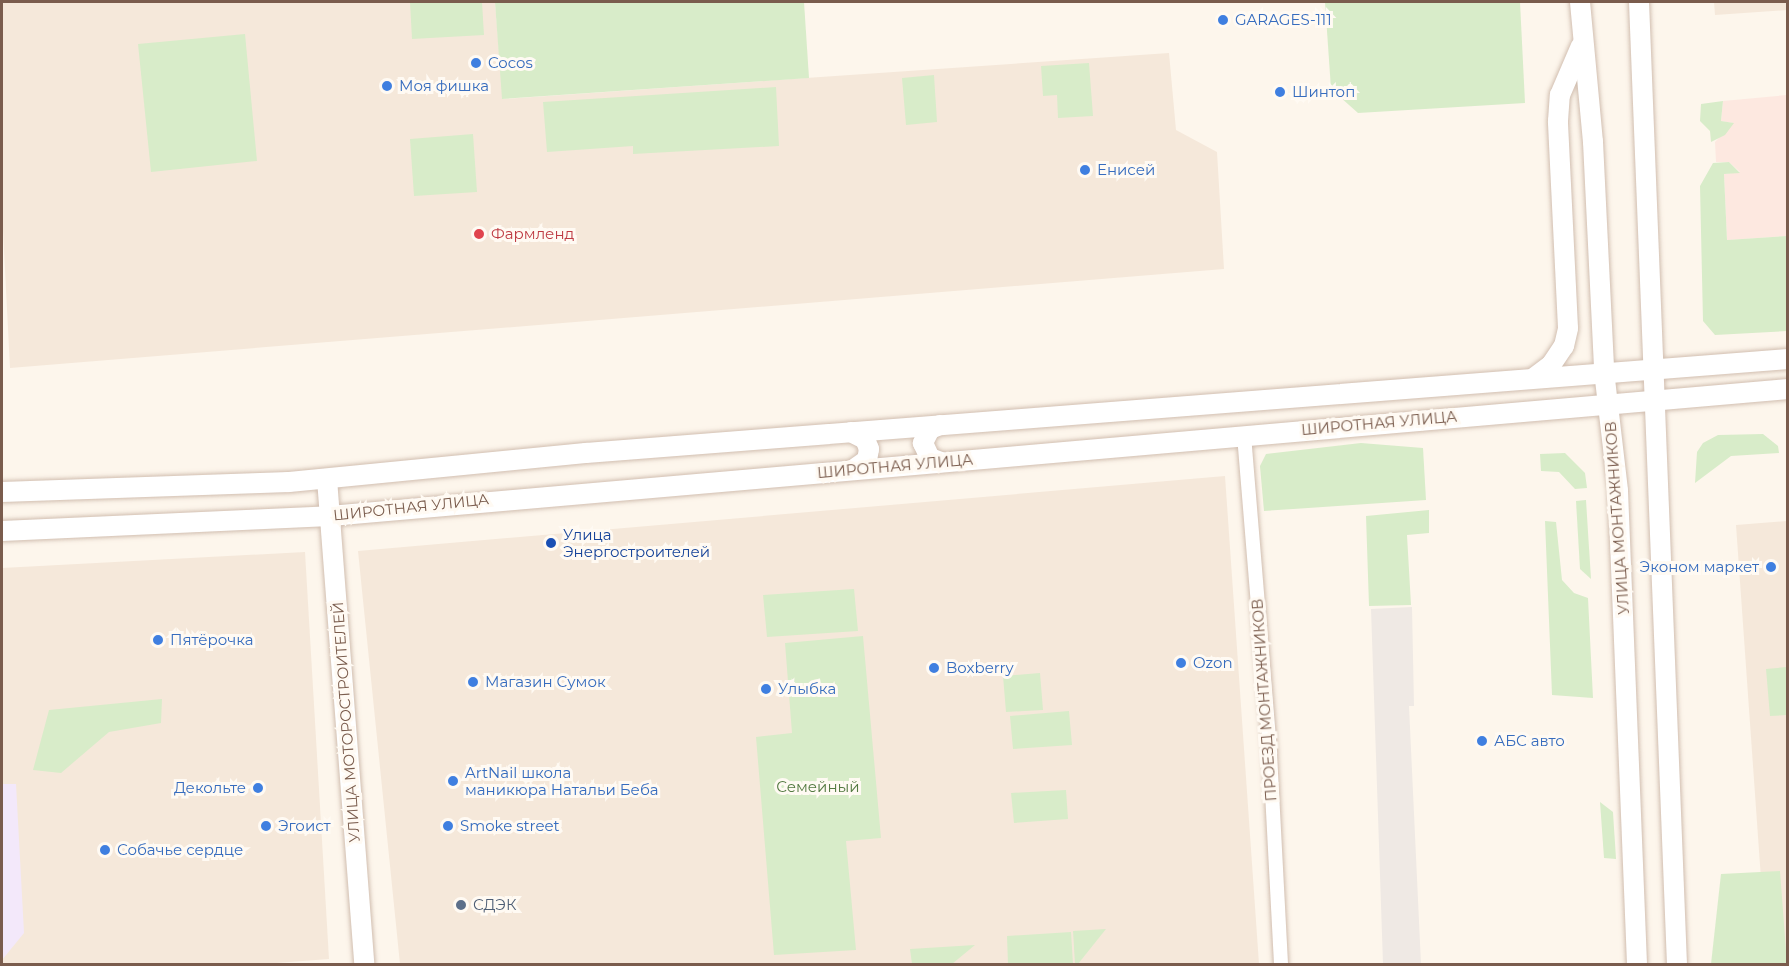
<!DOCTYPE html>
<meta charset="utf-8">
<style>
body{margin:0}
#map{position:relative;width:1789px;height:966px;overflow:hidden;background:#fdf6ec;font-family:Montserrat,sans-serif}
div>[style]{position:absolute}
.residential>*{inset:0;background:#f5e8da}
.commercial>*{inset:0;background:#fde8e0}
.industrial>*{inset:0;background:#efe9e4}
.education>*{inset:0;background:#f3e8fa}
.green>*{inset:0;background:#d8ecc9}
.roads{filter:drop-shadow(0 0 2px #d1beb0) drop-shadow(0 0 2px #d1beb0)}
.street>*{height:14px;margin:-7px;padding:0 7px;transform-origin:7px;border-radius:7px;background:#fff}
.secondary>*{height:20px;margin:-10px;padding:0 10px;transform-origin:10px;border-radius:10px;background:#fff}
.dots>*{width:16px;height:16px;translate:-50% -50%;box-sizing:border-box;border:3px solid #fffaf3;border-radius:50%}
span{translate:-50% -50%;white-space:nowrap;text-align:center;line-height:1.15;-webkit-text-stroke:6px #fffaf3;paint-order:stroke}
.shop-label{font-size:15px;color:#366cbe}
.left{translate:0 -50%;text-align:left}
.right{translate:-100% -50%;text-align:right}
.health-label{font-size:15px;color:#be3a42}
.street-label{font-size:15px;color:#7a5c4d}
.transit-label{font-size:15px;color:#164399}
.park-label{font-size:15px;color:#537a41}
.service-label{font-size:15px;color:#4e5e75}
.frame{position:absolute;inset:0;border:3px solid #7a5c4d;pointer-events:none}
</style>
<div id="map">
<div class="residential">
<div style="clip-path:polygon(2px 2px,495px 2px,503px 99px,1169px 53px,1176px 130px,1217px 152px,1224px 269px,10px 368px,2px 211px)"></div>
<div style="clip-path:polygon(1714px 2px,1787px 2px,1787px 10px,1715px 15px)"></div>
<div style="clip-path:polygon(1225px 476px,1259px 964px,400px 964px,358px 551px)"></div>
<div style="clip-path:polygon(1787px 521px,1787px 964px,1767px 964px,1736px 525px)"></div>
<div style="clip-path:polygon(305px 552px,329px 959px,263px 964px,2px 964px,2px 568px)"></div>
</div>
<div class="commercial">
<div style="clip-path:polygon(1787px 95px,1787px 236px,1727px 240px,1724px 174px,1740px 172px,1729px 162px,1716px 162px,1715px 142px,1733px 123px,1721px 121px,1723px 101px)"></div>
</div>
<div class="industrial">
<div style="clip-path:polygon(1412px 607px,1414px 706px,1409px 706px,1421px 964px,1383px 964px,1371px 609px)"></div>
</div>
<div class="education">
<div style="clip-path:polygon(2px 784px,16px 784px,24px 933px,2px 960px)"></div>
</div>
<div class="green">
<div style="clip-path:polygon(410px 2px,482px 2px,484px 35px,412px 39px)"></div>
<div style="clip-path:polygon(495px 2px,804px 2px,809px 78px,502px 99px)"></div>
<div style="clip-path:polygon(1325px 2px,1520px 2px,1525px 103px,1358px 113px,1331px 89px)"></div>
<div style="clip-path:polygon(245px 34px,257px 161px,151px 172px,138px 44px)"></div>
<div style="clip-path:polygon(1089px 63px,1093px 116px,1058px 118px,1057px 95px,1043px 96px,1041px 66px)"></div>
<div style="clip-path:polygon(934px 75px,937px 122px,906px 125px,902px 78px)"></div>
<div style="clip-path:polygon(776px 87px,779px 146px,633px 154px,633px 146px,547px 152px,543px 102px)"></div>
<div style="clip-path:polygon(1723px 101px,1721px 121px,1734px 123px,1725px 135px,1711px 142px,1710px 131px,1700px 121px,1701px 104px)"></div>
<div style="clip-path:polygon(473px 134px,477px 192px,414px 196px,410px 139px)"></div>
<div style="clip-path:polygon(1729px 162px,1740px 173px,1724px 174px,1727px 240px,1787px 236px,1787px 331px,1715px 335px,1703px 321px,1700px 186px,1713px 163px)"></div>
<div style="clip-path:polygon(1763px 434px,1778px 446px,1779px 453px,1731px 456px,1695px 483px,1697px 452px,1703px 443px,1718px 435px)"></div>
<div style="clip-path:polygon(1361px 443px,1423px 448px,1426px 500px,1264px 511px,1260px 466px,1266px 454px)"></div>
<div style="clip-path:polygon(1565px 453px,1585px 473px,1587px 488px,1575px 489px,1559px 472px,1541px 471px,1540px 454px)"></div>
<div style="clip-path:polygon(1586px 500px,1591px 579px,1580px 569px,1576px 501px)"></div>
<div style="clip-path:polygon(1429px 510px,1429px 533px,1407px 535px,1411px 605px,1369px 606px,1366px 516px)"></div>
<div style="clip-path:polygon(1545px 521px,1556px 522px,1562px 580px,1574px 593px,1588px 598px,1593px 698px,1552px 695px)"></div>
<div style="clip-path:polygon(854px 589px,858px 631px,767px 637px,763px 595px)"></div>
<div style="clip-path:polygon(863px 636px,881px 838px,846px 841px,856px 950px,774px 955px,756px 737px,792px 733px,785px 643px)"></div>
<div style="clip-path:polygon(1787px 667px,1787px 715px,1770px 716px,1766px 669px)"></div>
<div style="clip-path:polygon(1040px 673px,1043px 710px,1006px 712px,1003px 676px)"></div>
<div style="clip-path:polygon(162px 699px,161px 723px,109px 732px,61px 773px,33px 770px,49px 710px)"></div>
<div style="clip-path:polygon(1069px 711px,1072px 745px,1013px 749px,1010px 716px)"></div>
<div style="clip-path:polygon(1066px 790px,1068px 819px,1014px 823px,1011px 793px)"></div>
<div style="clip-path:polygon(1600px 802px,1613px 812px,1616px 859px,1604px 858px)"></div>
<div style="clip-path:polygon(1780px 871px,1787px 964px,1711px 964px,1721px 874px)"></div>
<div style="clip-path:polygon(1106px 929px,1078px 964px,1075px 964px,1073px 931px)"></div>
<div style="clip-path:polygon(1071px 932px,1073px 964px,1008px 964px,1007px 936px)"></div>
<div style="clip-path:polygon(975px 945px,952px 964px,912px 964px,910px 949px)"></div>
</div>
<div class="roads">
<div class="street">
<div style="left:1244px;top:435px;width:320px;rotate:85.3deg"></div>
<div style="left:1270px;top:754px;width:210px;rotate:87deg"></div>
</div>
<div class="secondary">
<div style="left:1580px;top:2px;width:141px;rotate:84.7deg"></div>
<div style="left:1593px;top:142px;width:229px;rotate:87.2deg"></div>
<div style="left:1604px;top:371px;width:121px;rotate:83.3deg"></div>
<div style="left:1618px;top:491px;width:473px;rotate:87.7deg"></div>
<div style="left:1639px;top:2px;width:963px;rotate:87.74deg"></div>
<div style="left:1535px;top:377px;width:20px;rotate:-37deg"></div>
<div style="left:1551px;top:365px;width:23px;rotate:-56deg"></div>
<div style="left:1564px;top:346px;width:18px;rotate:-77deg"></div>
<div style="left:1568px;top:328px;width:207px;rotate:-92.8deg"></div>
<div style="left:1558px;top:121px;width:26px;rotate:-86deg"></div>
<div style="left:1560px;top:95px;width:53px;rotate:-66.8deg"></div>
<div style="left:940px;top:425px;width:11px;rotate:158deg"></div>
<div style="left:930px;top:429px;width:16px;rotate:117deg"></div>
<div style="left:923px;top:443px;width:17px;rotate:65deg"></div>
<div style="left:930px;top:458px;width:12px;rotate:20deg"></div>
<div style="left:851px;top:432px;width:16px;rotate:27deg"></div>
<div style="left:865px;top:439px;width:11px;rotate:68deg"></div>
<div style="left:869px;top:449px;width:11px;rotate:100deg"></div>
<div style="left:867px;top:460px;width:16px;rotate:145deg"></div>
<div style="left:327px;top:479px;width:486px;rotate:85.6deg"></div>
<div style="left:2px;top:492px;width:287px;rotate:-2deg"></div>
<div style="left:289px;top:482px;width:298px;rotate:-5.6deg"></div>
<div style="left:586px;top:453px;width:1206px;rotate:-4.47deg"></div>
<div style="left:2px;top:531px;width:328px;rotate:-2.6deg"></div>
<div style="left:330px;top:516px;width:1464px;rotate:-4.98deg"></div>
</div>
</div>
<div class="dots">
<div style="left:1223px;top:20px;background:#3f7fe0"></div>
<div style="left:476px;top:63px;background:#3f7fe0"></div>
<div style="left:387px;top:86px;background:#3f7fe0"></div>
<div style="left:1280px;top:92px;background:#3f7fe0"></div>
<div style="left:1085px;top:170px;background:#3f7fe0"></div>
<div style="left:479px;top:234px;background:#e0444e"></div>
<div style="left:551px;top:543px;background:#1a4fb4"></div>
<div style="left:1771px;top:567px;background:#3f7fe0"></div>
<div style="left:158px;top:640px;background:#3f7fe0"></div>
<div style="left:1181px;top:663px;background:#3f7fe0"></div>
<div style="left:934px;top:668px;background:#3f7fe0"></div>
<div style="left:473px;top:682px;background:#3f7fe0"></div>
<div style="left:766px;top:689px;background:#3f7fe0"></div>
<div style="left:1482px;top:741px;background:#3f7fe0"></div>
<div style="left:453px;top:781px;background:#3f7fe0"></div>
<div style="left:258px;top:788px;background:#3f7fe0"></div>
<div style="left:266px;top:826px;background:#3f7fe0"></div>
<div style="left:448px;top:826px;background:#3f7fe0"></div>
<div style="left:105px;top:850px;background:#3f7fe0"></div>
<div style="left:461px;top:905px;background:#5c6f8a"></div>
</div>
<div class="shop-label">
<span class="left" style="left:1235px;top:20px">GARAGES-111</span>
<span class="left" style="left:488px;top:63px">Cocos</span>
<span class="left" style="left:399px;top:86px">Моя фишка</span>
<span class="left" style="left:1292px;top:92px">Шинтоп</span>
<span class="left" style="left:1097px;top:170px">Енисей</span>
<span class="right" style="left:1759px;top:567px">Эконом маркет</span>
<span class="left" style="left:170px;top:640px">Пятёрочка</span>
<span class="left" style="left:1193px;top:663px">Ozon</span>
<span class="left" style="left:946px;top:668px">Boxberry</span>
<span class="left" style="left:485px;top:682px">Магазин Сумок</span>
<span class="left" style="left:778px;top:689px">Улыбка</span>
<span class="left" style="left:1494px;top:741px">АБС авто</span>
<span class="left" style="left:465px;top:781px">ArtNail школа<br>маникюра Натальи Беба</span>
<span class="right" style="left:246px;top:788px">Декольте</span>
<span class="left" style="left:278px;top:826px">Эгоист</span>
<span class="left" style="left:460px;top:826px">Smoke street</span>
<span class="left" style="left:117px;top:850px">Собачье сердце</span>
</div>
<div class="health-label">
<span class="left" style="left:491px;top:234px">Фармленд</span>
</div>
<div class="street-label">
<span style="left:1379px;top:423px;rotate:-5deg">ШИРОТНАЯ УЛИЦА</span>
<span style="left:895px;top:466px;rotate:-5deg">ШИРОТНАЯ УЛИЦА</span>
<span style="left:411px;top:507px;rotate:-6deg">ШИРОТНАЯ УЛИЦА</span>
<span style="left:1617px;top:518px;rotate:-94deg">УЛИЦА МОНТАЖНИКОВ</span>
<span style="left:1264px;top:700px;rotate:-94deg">ПРОЕЗД МОНТАЖНИКОВ</span>
<span style="left:346px;top:722px;rotate:-94deg">УЛИЦА МОТОРОСТРОИТЕЛЕЙ</span>
</div>
<div class="transit-label">
<span class="left" style="left:563px;top:543px">Улица<br>Энергостроителей</span>
</div>
<div class="park-label">
<span style="left:818px;top:787px">Семейный</span>
</div>
<div class="service-label">
<span class="left" style="left:473px;top:905px">СДЭК</span>
</div>
<div class="frame"></div>
</div>
